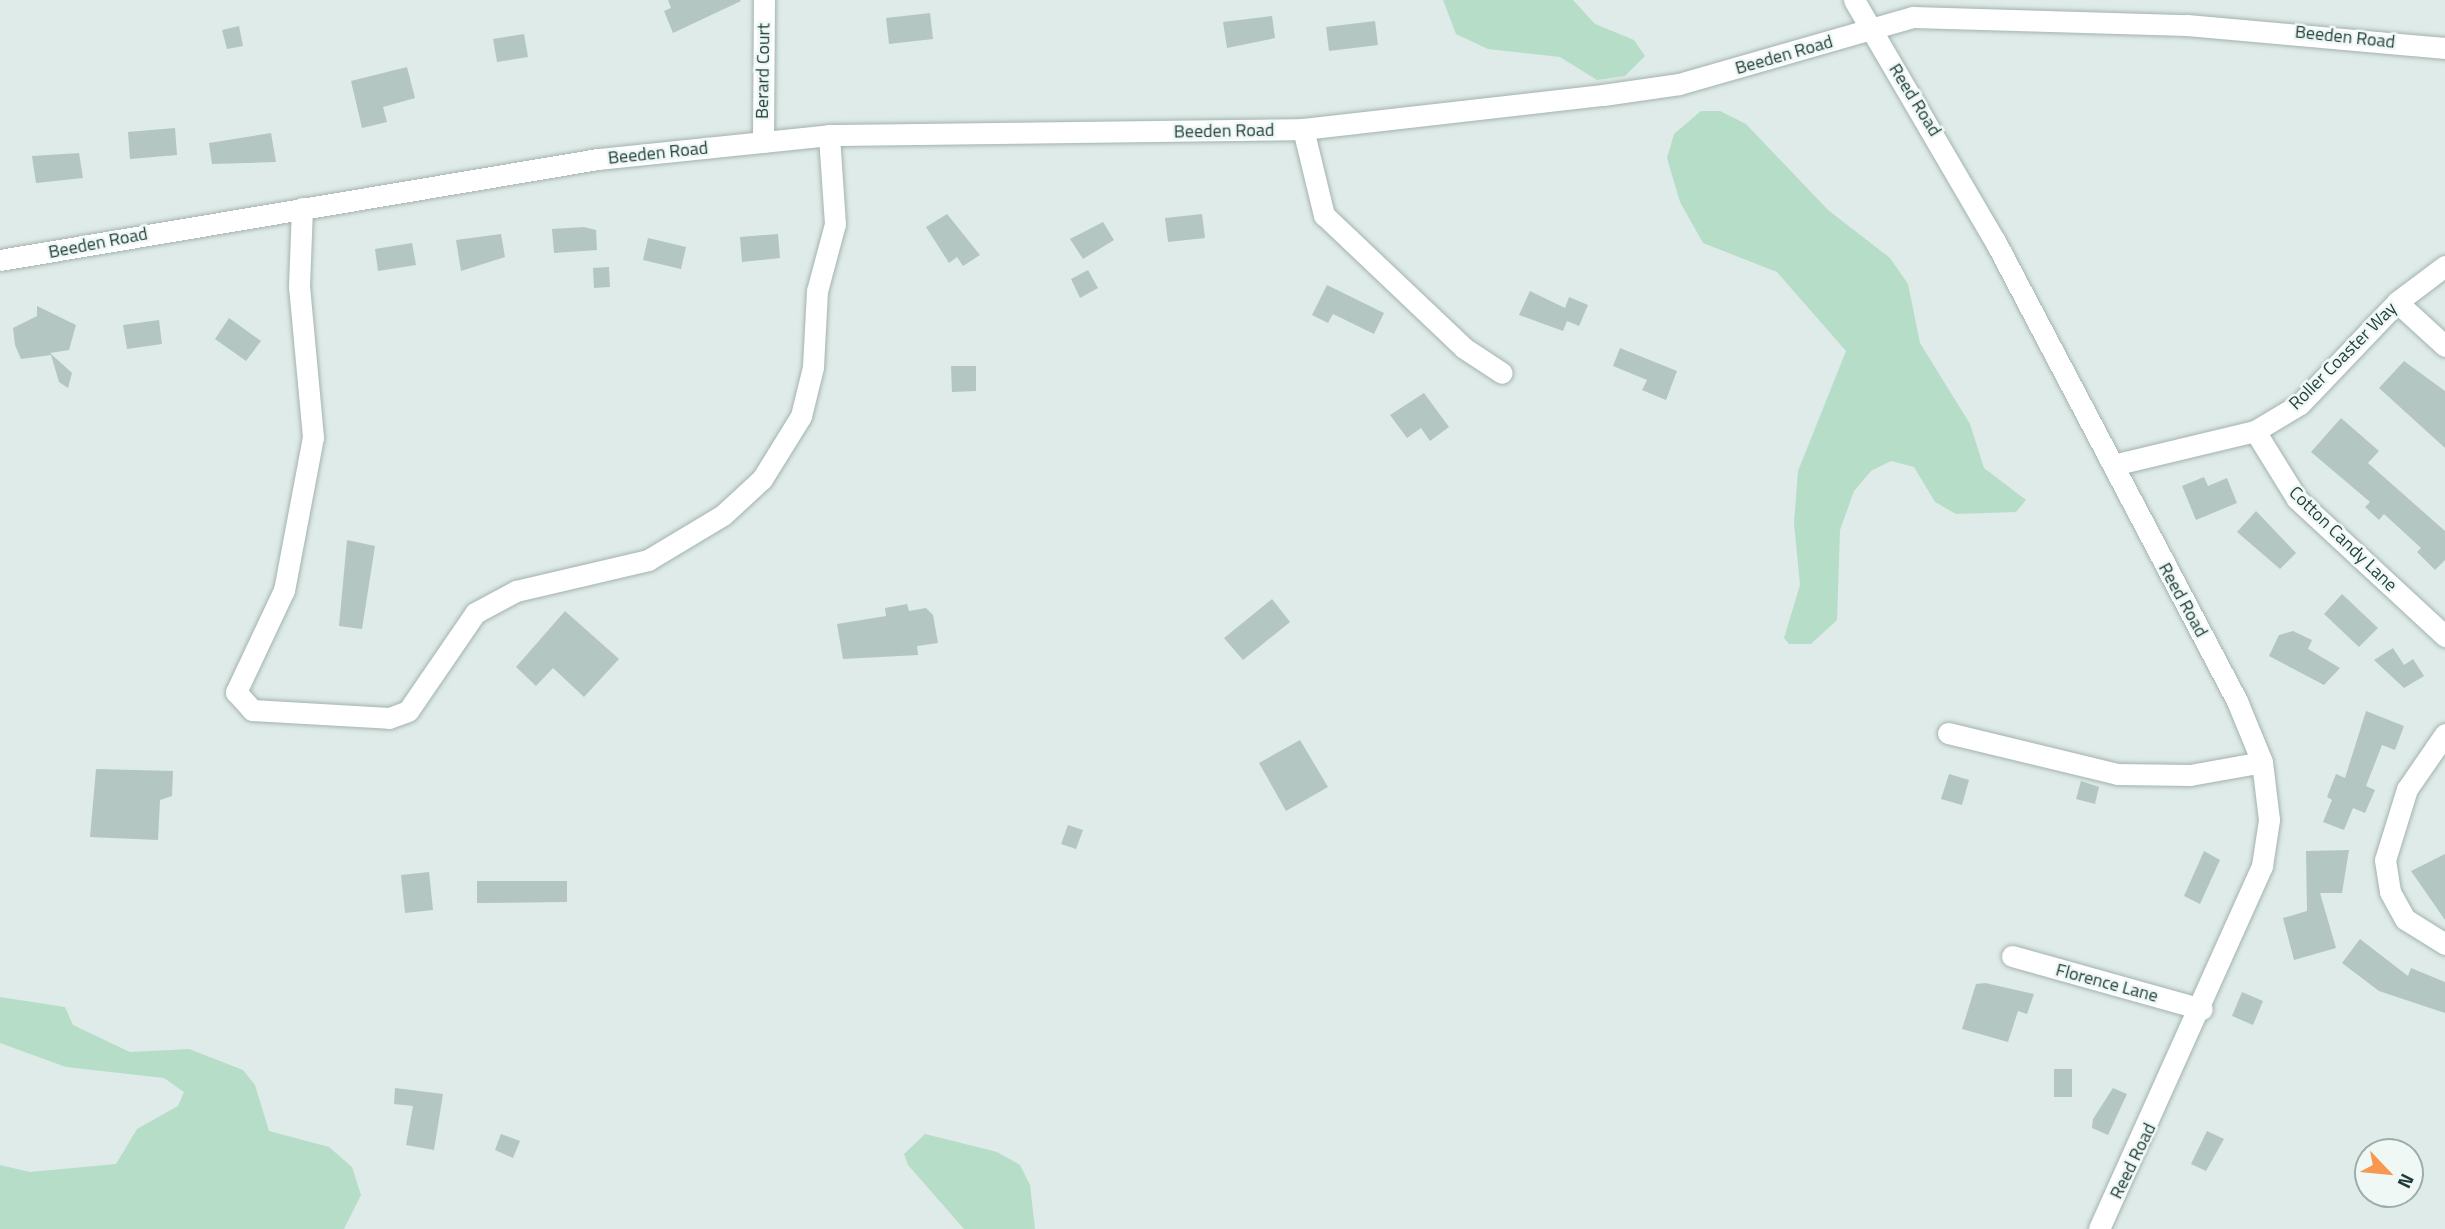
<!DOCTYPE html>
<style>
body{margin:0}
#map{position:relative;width:2445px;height:1229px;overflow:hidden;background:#dfebe8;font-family:"Titillium Web",sans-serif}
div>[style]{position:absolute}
.green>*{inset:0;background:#b6ddc8}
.building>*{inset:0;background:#b4c6c1}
.roads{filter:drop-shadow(0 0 2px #a2b3b0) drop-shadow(0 0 2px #a2b3b0)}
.minor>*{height:21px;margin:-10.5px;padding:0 10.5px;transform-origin:10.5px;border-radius:10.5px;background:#fff}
span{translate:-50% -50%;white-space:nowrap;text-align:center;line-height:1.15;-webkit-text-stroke:5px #eff8f5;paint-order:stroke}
.street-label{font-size:18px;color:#1f3c39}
.north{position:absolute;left:2354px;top:1138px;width:70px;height:70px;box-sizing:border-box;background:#eff8f5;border:2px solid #9cadaa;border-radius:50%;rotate:116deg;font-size:19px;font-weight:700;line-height:28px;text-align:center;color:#1f3c39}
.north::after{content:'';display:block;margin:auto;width:24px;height:32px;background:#f89750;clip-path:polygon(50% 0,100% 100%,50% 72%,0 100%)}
</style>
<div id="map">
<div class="green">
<div style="clip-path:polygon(1443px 0,1573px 0,1595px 24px,1634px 40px,1645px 56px,1625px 76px,1597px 80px,1560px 57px,1488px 49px,1456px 34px)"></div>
<div style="clip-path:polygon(1701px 111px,1720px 111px,1746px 124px,1828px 210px,1890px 258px,1908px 284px,1920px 343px,1970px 424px,1984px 468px,2026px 500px,2016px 512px,1956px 514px,1935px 502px,1914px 467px,1891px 461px,1871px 471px,1854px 491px,1840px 530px,1837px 620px,1811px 644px,1789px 644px,1784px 638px,1800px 585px,1794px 523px,1798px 471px,1846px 351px,1777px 272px,1703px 243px,1680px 202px,1667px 158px,1674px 134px)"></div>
<div style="clip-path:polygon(0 997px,65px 1007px,73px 1025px,130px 1052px,189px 1049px,243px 1070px,255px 1085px,269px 1131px,329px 1147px,352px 1167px,361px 1195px,344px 1229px,0 1229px,0 1165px,30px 1172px,116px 1164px,137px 1129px,178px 1106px,184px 1092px,164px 1078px,66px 1067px,0 1043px)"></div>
<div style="clip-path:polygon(925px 1134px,997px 1152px,1020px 1165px,1030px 1185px,1035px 1229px,964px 1229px,908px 1165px,904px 1154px)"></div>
</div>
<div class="building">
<div style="clip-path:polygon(668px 0,740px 0,741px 1px,673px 33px,664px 11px,671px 8px)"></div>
<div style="clip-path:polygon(930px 13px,933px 39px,889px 44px,886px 18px)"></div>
<div style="clip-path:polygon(1272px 16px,1275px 38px,1227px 48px,1223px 22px)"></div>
<div style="clip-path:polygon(1375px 21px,1378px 45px,1329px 51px,1326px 27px)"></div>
<div style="clip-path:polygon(239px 26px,243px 46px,227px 49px,222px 30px)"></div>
<div style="clip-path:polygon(524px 34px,528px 57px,497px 62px,493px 39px)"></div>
<div style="clip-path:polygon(407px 67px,415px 98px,383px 107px,387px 122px,362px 128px,351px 81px)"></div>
<div style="clip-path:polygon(175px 128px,177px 155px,130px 159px,128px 132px)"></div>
<div style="clip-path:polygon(271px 133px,276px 162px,212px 164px,209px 143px)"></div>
<div style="clip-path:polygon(79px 153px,83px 178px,36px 183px,32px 156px)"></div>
<div style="clip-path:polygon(947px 214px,980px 255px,963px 266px,957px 257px,949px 263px,926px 227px)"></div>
<div style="clip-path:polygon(1202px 214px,1205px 238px,1168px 242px,1165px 218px)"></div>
<div style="clip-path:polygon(1103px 222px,1114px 240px,1083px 259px,1070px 239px)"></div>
<div style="clip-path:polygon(584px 227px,596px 230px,597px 250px,554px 253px,552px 229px)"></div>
<div style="clip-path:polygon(501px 234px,505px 257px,461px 271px,456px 240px)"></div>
<div style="clip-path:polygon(778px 234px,780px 258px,742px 262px,740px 237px)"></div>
<div style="clip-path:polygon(648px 238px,686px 247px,681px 269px,643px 260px)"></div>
<div style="clip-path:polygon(412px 243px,416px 265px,378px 271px,375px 249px)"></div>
<div style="clip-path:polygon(609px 267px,610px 287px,594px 288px,593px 268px)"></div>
<div style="clip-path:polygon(1088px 270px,1098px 288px,1080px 298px,1071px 279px)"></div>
<div style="clip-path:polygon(1327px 285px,1384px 313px,1374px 334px,1333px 314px,1328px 323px,1312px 315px)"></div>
<div style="clip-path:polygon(1530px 291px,1565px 308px,1569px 297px,1588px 305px,1579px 326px,1567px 321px,1563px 331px,1519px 315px)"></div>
<div style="clip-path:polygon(37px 306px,76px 325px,69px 350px,50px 353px,72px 373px,68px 388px,59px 382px,51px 355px,21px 359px,15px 345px,13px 328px,37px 316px)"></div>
<div style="clip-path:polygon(229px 318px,261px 341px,246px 361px,215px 339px)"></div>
<div style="clip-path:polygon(159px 320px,162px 344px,127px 349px,123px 325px)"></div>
<div style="clip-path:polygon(1620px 348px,1677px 371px,1666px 400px,1642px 390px,1647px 380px,1613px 366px)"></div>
<div style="clip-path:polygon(2404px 361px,2445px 391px,2445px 448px,2379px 388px)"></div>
<div style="clip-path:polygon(951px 366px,976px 366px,976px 391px,952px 392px)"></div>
<div style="clip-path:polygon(1424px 393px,1449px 427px,1430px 441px,1421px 428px,1407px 438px,1390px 415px)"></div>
<div style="clip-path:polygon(2341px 418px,2379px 451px,2368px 463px,2445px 531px,2445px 560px,2435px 570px,2417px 552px,2421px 548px,2384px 514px,2379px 520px,2365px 507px,2370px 502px,2311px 452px)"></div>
<div style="clip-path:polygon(2204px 477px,2208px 486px,2227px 478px,2237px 503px,2196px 520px,2182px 486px)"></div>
<div style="clip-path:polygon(2256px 511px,2296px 553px,2280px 569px,2237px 532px)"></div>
<div style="clip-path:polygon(347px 540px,375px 546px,362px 629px,339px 626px)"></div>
<div style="clip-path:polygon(2342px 594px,2378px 628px,2359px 647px,2324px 614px)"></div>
<div style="clip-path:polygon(1272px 599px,1290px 622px,1243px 660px,1224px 638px)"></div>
<div style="clip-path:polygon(907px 604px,909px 611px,926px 608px,933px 615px,938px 643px,917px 646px,918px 655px,843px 659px,837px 624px,886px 616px,885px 608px)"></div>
<div style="clip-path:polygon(565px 611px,619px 659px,584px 697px,553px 668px,536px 686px,516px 667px)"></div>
<div style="clip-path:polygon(2293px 631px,2312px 640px,2308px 649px,2340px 668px,2324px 685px,2269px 656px,2279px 635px)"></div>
<div style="clip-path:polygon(2393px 648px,2404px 665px,2413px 659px,2424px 676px,2404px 688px,2374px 660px)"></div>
<div style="clip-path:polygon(2366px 711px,2404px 726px,2395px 750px,2382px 745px,2366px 786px,2375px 790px,2365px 813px,2353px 808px,2344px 830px,2323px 822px,2332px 800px,2327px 797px,2336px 774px,2345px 778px)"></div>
<div style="clip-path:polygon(1300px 740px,1328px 787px,1286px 811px,1259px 763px)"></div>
<div style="clip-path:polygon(96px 769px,173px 771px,172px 796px,160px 800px,158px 840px,90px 837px)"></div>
<div style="clip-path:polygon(1949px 774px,1969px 780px,1962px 805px,1941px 799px)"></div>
<div style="clip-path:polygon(2081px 781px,2099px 787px,2095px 804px,2076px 799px)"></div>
<div style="clip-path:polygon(1068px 825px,1083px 830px,1076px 849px,1061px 844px)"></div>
<div style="clip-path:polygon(2349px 850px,2342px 893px,2320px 893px,2336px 948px,2294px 960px,2283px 918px,2307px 911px,2306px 851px)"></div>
<div style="clip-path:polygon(2204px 851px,2220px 860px,2200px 904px,2184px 896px)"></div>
<div style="clip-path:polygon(2445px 854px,2445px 920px,2411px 871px)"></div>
<div style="clip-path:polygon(429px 872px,433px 910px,405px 913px,401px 875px)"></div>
<div style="clip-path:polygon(477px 881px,567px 881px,567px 902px,477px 903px)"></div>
<div style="clip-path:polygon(2360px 939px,2408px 976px,2411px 968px,2445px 982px,2445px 1013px,2379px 991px,2342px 963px)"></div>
<div style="clip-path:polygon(1985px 983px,2034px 994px,2027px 1014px,2018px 1011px,2008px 1042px,1962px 1029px,1976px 984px)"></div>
<div style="clip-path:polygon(2242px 992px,2263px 1001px,2253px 1025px,2232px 1016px)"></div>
<div style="clip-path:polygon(2054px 1069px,2072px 1069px,2072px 1097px,2054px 1097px)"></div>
<div style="clip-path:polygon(395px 1088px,443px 1094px,434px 1150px,406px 1145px,413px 1106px,394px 1104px)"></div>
<div style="clip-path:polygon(2113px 1088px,2127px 1094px,2108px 1135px,2092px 1128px,2093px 1119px)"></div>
<div style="clip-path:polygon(2207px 1131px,2224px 1139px,2206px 1171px,2191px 1164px)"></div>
<div style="clip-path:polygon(501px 1134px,520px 1141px,513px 1158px,495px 1150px)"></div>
</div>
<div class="roads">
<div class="minor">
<div style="left:1854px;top:0;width:279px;rotate:59.7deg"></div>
<div style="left:1995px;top:241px;width:520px;rotate:62.25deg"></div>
<div style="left:2237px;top:701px;width:66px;rotate:67.7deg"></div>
<div style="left:2262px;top:762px;width:58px;rotate:83.1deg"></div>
<div style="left:2269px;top:820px;width:47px;rotate:98.7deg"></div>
<div style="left:2262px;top:866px;width:398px;rotate:114.2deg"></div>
<div style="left:1303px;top:129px;width:89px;rotate:76.3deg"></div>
<div style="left:1324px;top:215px;width:193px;rotate:43.5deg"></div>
<div style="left:1464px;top:348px;width:45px;rotate:33.3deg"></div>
<div style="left:763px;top:142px;width:142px;rotate:-89.6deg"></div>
<div style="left:302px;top:208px;width:78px;rotate:92.2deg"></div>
<div style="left:299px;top:286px;width:152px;rotate:84.7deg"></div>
<div style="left:313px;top:437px;width:156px;rotate:100.7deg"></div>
<div style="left:284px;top:590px;width:113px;rotate:115.2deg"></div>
<div style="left:236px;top:692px;width:24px;rotate:48deg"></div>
<div style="left:252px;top:710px;width:137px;rotate:3.3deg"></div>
<div style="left:389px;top:718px;width:20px;rotate:-20deg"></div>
<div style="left:408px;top:711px;width:119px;rotate:-55.6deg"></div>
<div style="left:475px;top:613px;width:47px;rotate:-28.2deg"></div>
<div style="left:516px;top:591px;width:136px;rotate:-13.2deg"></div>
<div style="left:648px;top:560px;width:87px;rotate:-31deg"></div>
<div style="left:723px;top:515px;width:53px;rotate:-42.7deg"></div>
<div style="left:762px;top:479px;width:74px;rotate:-58.2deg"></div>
<div style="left:801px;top:416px;width:50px;rotate:-76.2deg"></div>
<div style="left:813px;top:367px;width:76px;rotate:-87deg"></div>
<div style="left:817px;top:291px;width:69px;rotate:-75deg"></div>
<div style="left:835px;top:224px;width:89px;rotate:-93.9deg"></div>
<div style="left:0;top:260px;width:606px;rotate:-9.59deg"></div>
<div style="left:598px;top:159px;width:232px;rotate:-5.9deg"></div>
<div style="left:829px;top:135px;width:474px;rotate:-0.7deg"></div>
<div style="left:1303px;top:129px;width:302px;rotate:-6.5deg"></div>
<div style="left:1603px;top:95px;width:77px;rotate:-8.2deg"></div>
<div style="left:1679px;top:84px;width:243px;rotate:-16deg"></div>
<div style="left:1913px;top:17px;width:274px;rotate:1.7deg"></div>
<div style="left:2187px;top:25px;width:259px;rotate:5.1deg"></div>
<div style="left:2397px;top:302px;width:65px;rotate:42.5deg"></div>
<div style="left:2255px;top:431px;width:80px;rotate:58.3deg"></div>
<div style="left:2297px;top:499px;width:202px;rotate:42.8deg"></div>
<div style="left:2113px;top:465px;width:146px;rotate:-13.5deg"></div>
<div style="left:2255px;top:431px;width:52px;rotate:-31deg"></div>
<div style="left:2300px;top:404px;width:141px;rotate:-46.4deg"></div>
<div style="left:2397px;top:302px;width:60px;rotate:-36.9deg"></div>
<div style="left:1948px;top:733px;width:174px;rotate:13.6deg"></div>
<div style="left:2117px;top:774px;width:73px;rotate:0.8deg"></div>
<div style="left:2190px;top:775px;width:73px;rotate:-10.2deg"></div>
<div style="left:2445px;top:734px;width:67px;rotate:124.6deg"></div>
<div style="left:2407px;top:789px;width:74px;rotate:107.2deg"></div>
<div style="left:2385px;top:860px;width:32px;rotate:81deg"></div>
<div style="left:2390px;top:892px;width:31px;rotate:61deg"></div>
<div style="left:2405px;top:919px;width:47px;rotate:32deg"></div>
<div style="left:2012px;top:956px;width:197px;rotate:15.6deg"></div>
</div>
</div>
<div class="street-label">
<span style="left:2345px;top:37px;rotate:6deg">Beeden Road</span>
<span style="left:1784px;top:55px;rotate:-16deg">Beeden Road</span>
<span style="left:763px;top:71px;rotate:-89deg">Berard Court</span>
<span style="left:1915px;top:100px;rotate:58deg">Reed Road</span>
<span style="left:1224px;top:131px;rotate:-1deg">Beeden Road</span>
<span style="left:658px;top:153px;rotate:-6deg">Beeden Road</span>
<span style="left:98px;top:243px;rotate:-11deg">Beeden Road</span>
<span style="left:2343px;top:356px;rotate:-45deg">Roller Coaster Way</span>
<span style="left:2343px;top:539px;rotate:44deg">Cotton Candy Lane</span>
<span style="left:2183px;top:600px;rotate:61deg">Reed Road</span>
<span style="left:2107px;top:983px;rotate:15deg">Florence Lane</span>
<span style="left:2133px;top:1161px;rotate:-64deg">Reed Road</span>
</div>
<div class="north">N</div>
</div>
